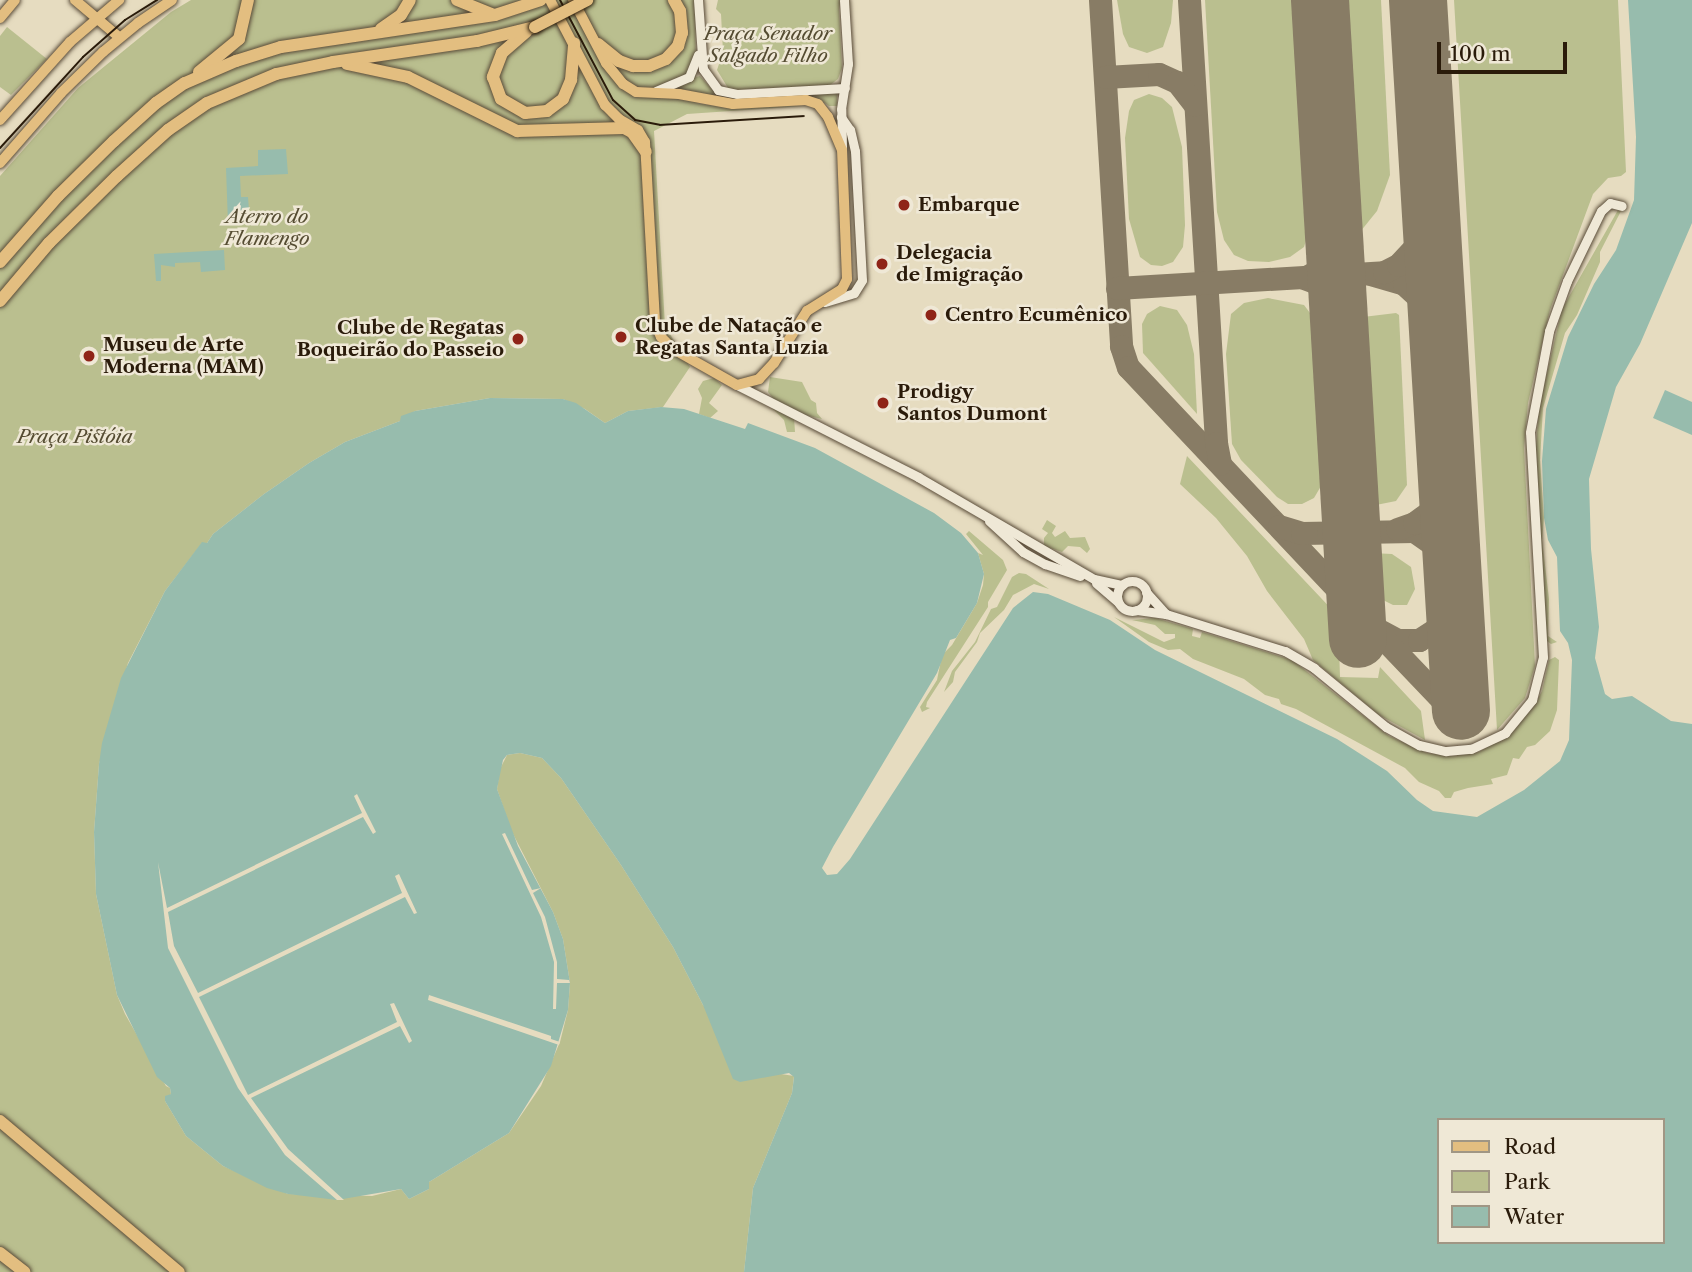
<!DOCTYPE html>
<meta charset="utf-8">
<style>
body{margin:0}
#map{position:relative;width:1692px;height:1272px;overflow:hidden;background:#e6dcc0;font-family:"Libre Caslon Text",serif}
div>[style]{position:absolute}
.green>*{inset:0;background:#babf8f}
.water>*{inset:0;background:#97bcad}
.pier>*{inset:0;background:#e6dcc0}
.taxiway>*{height:23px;margin:-11.5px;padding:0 11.5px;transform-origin:11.5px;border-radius:11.5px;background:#887c65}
.runway>*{height:58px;margin:-29px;padding:0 29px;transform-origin:29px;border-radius:29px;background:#887c65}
.roads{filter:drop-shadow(0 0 2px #594b38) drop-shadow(0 0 2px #594b38)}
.minor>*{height:9px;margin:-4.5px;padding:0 4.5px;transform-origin:4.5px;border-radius:4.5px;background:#efe8d6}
.minor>.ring{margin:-4.5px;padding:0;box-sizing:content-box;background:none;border:9px solid #efe8d6;border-radius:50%}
.major>*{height:10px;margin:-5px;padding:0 5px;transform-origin:5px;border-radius:5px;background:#e3be80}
.highway>*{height:12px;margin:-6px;padding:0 6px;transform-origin:6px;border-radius:6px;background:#e3be80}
.tram>*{height:2px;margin:-1px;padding:0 1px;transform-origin:1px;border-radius:1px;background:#2a1b0a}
.bridges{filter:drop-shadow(0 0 2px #2a1b0a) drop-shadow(0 0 2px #2a1b0a)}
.highway-bridge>*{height:12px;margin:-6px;padding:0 6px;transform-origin:6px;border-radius:6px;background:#e3be80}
.dots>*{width:19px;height:19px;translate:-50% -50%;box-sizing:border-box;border:4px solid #efe8d6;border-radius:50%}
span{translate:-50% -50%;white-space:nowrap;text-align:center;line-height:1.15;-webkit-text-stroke:5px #efe8d6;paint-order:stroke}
.park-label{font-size:19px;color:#554c32;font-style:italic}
.poi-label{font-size:19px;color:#2a1b0a;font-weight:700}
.left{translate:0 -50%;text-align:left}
.right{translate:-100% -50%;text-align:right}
.legend{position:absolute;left:1437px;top:1118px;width:228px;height:126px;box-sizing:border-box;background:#efe8d6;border:2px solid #a09684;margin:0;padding:9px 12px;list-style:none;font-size:21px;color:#2a1b0a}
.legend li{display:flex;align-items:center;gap:14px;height:35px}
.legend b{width:35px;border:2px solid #a09684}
.scale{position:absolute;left:1437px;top:42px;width:130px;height:32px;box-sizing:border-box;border:4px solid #2a1b0a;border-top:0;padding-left:9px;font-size:21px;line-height:24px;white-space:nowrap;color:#2a1b0a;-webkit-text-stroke:5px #efe8d6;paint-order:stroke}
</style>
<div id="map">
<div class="green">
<div style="clip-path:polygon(191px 0,695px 0,696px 77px,700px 76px,716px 94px,737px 99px,837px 93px,837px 106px,829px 106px,822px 101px,696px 103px,727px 108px,805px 106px,687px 114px,654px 131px,665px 326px,690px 367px,663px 407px,628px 411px,605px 423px,585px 409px,563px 399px,490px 398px,415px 411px,400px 421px,345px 442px,309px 463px,264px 494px,213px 534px,207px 543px,202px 543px,165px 591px,128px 663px,99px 764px,94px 832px,96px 894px,117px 995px,125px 1014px,166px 1086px,170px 1088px,171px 1094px,165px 1101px,186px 1136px,223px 1166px,288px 1194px,372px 1196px,401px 1189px,409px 1199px,429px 1189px,429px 1182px,509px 1133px,541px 1086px,560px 1042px,568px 1010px,570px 983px,563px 939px,553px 912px,511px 830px,497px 789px,500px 769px,507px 755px,520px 753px,542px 758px,561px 778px,621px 865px,673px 947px,703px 1005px,781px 1074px,794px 1076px,792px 1093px,753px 1188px,744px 1272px,0 1272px,0 176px,78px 88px,171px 12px)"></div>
<div style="clip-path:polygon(718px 0,841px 0,839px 9px,842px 68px,838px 79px,830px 85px,739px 91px,728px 88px,717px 70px,723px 52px,721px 14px,716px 9px)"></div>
<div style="clip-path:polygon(1117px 0,1173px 0,1171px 23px,1163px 47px,1147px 53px,1129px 47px,1123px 34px)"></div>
<div style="clip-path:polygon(1205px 0,1295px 0,1309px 231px,1304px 247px,1290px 257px,1269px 262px,1248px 261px,1234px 255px,1224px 240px,1217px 212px)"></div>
<div style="clip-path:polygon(1344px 0,1381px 0,1390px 175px,1377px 211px,1360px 232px)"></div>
<div style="clip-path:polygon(1454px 0,1618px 0,1626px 172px,1621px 176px,1608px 178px,1593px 194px,1550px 310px,1542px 344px,1528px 403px,1524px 448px,1535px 666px,1525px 698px,1497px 730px)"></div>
<div style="clip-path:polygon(7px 27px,47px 59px,11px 95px,0 87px,0 36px)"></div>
<div style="clip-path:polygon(1149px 94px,1162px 98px,1172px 107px,1182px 147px,1185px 225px,1183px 247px,1173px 262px,1162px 266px,1151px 265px,1140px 257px,1129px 219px,1128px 199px,1125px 138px,1129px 111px,1134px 100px)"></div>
<div style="clip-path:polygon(1618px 210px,1621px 211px,1600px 252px,1600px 262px,1577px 315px,1565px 333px,1543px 408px,1540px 460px,1544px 518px,1542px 540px,1549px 599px,1548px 636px,1557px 642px,1551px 644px,1547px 641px,1535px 460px,1539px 407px,1562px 309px)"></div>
<div style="clip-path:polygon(1268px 298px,1304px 305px,1313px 317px,1316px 330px,1324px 481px,1314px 498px,1302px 504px,1288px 504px,1277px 497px,1241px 460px,1232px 444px,1226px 354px,1231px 314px,1244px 303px)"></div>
<div style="clip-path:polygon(1160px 306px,1177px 310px,1187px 325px,1194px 354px,1197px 414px,1143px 353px,1142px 324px,1147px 314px)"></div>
<div style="clip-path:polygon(1396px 313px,1399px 315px,1407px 485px,1396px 501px,1376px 505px,1363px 317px)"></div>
<div style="clip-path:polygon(770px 377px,802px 382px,811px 400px,816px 403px,817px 413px,822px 419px,805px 415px,794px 417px,795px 432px,787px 432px,784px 420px,771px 407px,775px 401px,768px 392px)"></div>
<div style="clip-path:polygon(714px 378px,722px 385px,709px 403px,718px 411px,710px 418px,699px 414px,702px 398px,698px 389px,703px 381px)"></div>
<div style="clip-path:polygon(1187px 456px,1338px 616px,1340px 677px,1378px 678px,1380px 667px,1421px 711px,1425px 740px,1379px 715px,1313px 660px,1304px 639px,1267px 591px,1247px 556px,1216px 518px,1180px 484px)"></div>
<div style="clip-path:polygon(1047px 520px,1056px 526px,1052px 533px,1055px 537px,1065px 531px,1070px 538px,1085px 537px,1090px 549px,1087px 553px,1080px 547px,1068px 546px,1062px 552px,1044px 546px,1044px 538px,1048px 533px,1042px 529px)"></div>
<div style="clip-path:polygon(969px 531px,1003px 560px,1007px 570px,988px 602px,988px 607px,927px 702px,926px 707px,930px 708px,922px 712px,920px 707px,937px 680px,942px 655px,952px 645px,977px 603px,983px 585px,984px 574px,978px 553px,983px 555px,966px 534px)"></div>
<div style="clip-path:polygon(1371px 553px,1392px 554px,1411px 567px,1415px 589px,1407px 605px,1393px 605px,1375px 596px)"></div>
<div style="clip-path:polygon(1019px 573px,1026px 574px,1049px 589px,1034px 584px,1013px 595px,1004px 610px,980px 633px,977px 642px,955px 672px,953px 682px,944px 692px,952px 671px,975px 642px,991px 609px,997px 607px,1012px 577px)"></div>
<div style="clip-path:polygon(1114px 617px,1164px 642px,1175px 638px,1175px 634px,1165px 634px,1155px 625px,1132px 620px,1155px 618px,1193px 629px,1192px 636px,1200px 638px,1202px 632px,1292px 660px,1389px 736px,1427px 753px,1452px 756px,1479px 752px,1507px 735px,1534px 706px,1542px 691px,1549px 660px,1555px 657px,1559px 660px,1557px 710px,1550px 731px,1535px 745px,1527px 747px,1519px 759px,1513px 758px,1507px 775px,1491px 779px,1493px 784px,1468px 788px,1454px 792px,1451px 798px,1445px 798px,1439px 791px,1419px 782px,1405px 768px,1296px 709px,1281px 704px,1279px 699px,1265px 695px,1244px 679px,1193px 659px,1180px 649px,1168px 650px,1149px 642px)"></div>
</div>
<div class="water">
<div style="clip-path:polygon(evenodd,1628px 0,1692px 0,1692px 223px,1640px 344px,1616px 387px,1589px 479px,1591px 549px,1599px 627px,1595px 658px,1605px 694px,1612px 699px,1632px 696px,1671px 721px,1692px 724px,1692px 1272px,744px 1272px,753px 1188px,792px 1093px,794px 1077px,789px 1073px,740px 1082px,733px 1079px,703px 1005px,673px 947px,621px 865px,561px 778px,542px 758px,520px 753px,507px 755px,503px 760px,497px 789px,518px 846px,553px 912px,563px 939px,570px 983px,568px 1010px,551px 1066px,509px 1133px,429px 1182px,429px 1189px,409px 1199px,401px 1189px,337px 1200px,288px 1194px,267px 1188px,223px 1166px,186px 1136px,165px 1101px,165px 1096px,171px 1094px,170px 1088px,157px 1077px,117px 995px,96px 894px,94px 832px,99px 764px,102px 743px,121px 678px,165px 591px,202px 542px,207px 543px,213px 534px,264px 494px,309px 463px,345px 442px,400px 421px,401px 416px,415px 411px,490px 398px,563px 399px,576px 403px,605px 423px,628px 411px,661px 407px,684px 409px,745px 429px,748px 423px,815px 448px,934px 513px,961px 533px,978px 553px,984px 574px,977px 603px,956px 638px,950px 640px,937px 673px,833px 847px,822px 868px,827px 875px,837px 874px,850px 859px,1013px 608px,1033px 592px,1048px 594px,1110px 620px,1155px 650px,1337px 739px,1387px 771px,1417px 800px,1433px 811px,1477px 817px,1524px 790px,1560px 761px,1569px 740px,1572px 660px,1568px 643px,1560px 631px,1557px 557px,1548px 540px,1544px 518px,1542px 461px,1546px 409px,1568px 337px,1594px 284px,1616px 250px,1634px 200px,1636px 137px,1628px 0,1438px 1120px,1662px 1120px,1662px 1242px,1438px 1242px,1438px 1120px)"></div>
<div style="clip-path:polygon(286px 149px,288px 174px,240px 176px,241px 197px,248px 197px,250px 223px,228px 224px,226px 168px,258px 166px,258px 150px)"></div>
<div style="clip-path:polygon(224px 250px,225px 270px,201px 272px,200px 262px,175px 263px,175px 267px,161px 265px,161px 281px,156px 281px,154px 254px)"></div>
<div style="clip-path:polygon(1665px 390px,1692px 402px,1692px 435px,1653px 418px)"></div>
</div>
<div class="pier">
<div style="clip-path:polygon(357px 794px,376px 832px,373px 834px,363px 817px,168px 912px,174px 946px,198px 993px,402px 893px,395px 876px,399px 874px,417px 913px,414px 914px,405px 897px,199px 997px,248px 1095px,397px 1022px,390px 1004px,394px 1003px,412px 1041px,409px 1043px,400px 1026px,251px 1098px,288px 1149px,344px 1200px,337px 1200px,285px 1155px,238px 1088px,168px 948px,158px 862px,167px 908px,362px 813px,354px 796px)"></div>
<div style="clip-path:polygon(505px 833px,532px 890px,541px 888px,533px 893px,545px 917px,557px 962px,557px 979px,569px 980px,570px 983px,557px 983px,556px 1009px,553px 1009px,554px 962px,541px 917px,502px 834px)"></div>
<div style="clip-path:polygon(429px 995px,551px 1036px,551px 1039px,560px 1042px,559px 1045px,428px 1000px)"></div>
</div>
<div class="taxiway">
<div style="left:1100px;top:0;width:347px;rotate:86.5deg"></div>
<div style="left:1121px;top:346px;width:22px;rotate:72deg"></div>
<div style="left:1128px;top:367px;width:357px;rotate:46.7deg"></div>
<div style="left:1373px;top:627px;width:27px;rotate:28deg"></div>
<div style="left:1397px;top:640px;width:22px"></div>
<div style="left:1419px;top:640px;width:24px;rotate:-33deg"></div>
<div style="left:1439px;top:627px;width:12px;rotate:-55deg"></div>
<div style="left:1446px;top:617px;width:25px;rotate:-74deg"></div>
<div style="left:1189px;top:0;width:444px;rotate:86.5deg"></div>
<div style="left:1216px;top:443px;width:21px;rotate:79deg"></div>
<div style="left:1105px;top:77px;width:54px;rotate:-3.2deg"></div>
<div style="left:1159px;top:74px;width:20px;rotate:24deg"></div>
<div style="left:1177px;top:82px;width:29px;rotate:52deg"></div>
<div style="left:1370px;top:274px;width:35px;rotate:16deg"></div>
<div style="left:1404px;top:284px;width:23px;rotate:43deg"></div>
<div style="left:1421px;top:300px;width:14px;rotate:56deg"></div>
<div style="left:1429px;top:312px;width:37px;rotate:74deg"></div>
<div style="left:1306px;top:277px;width:21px;rotate:-29deg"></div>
<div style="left:1324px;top:267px;width:27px;rotate:-70deg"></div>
<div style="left:1304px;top:278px;width:22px;rotate:21deg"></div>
<div style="left:1325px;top:286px;width:29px;rotate:63deg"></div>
<div style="left:1117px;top:288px;width:267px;rotate:-3.4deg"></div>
<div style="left:1384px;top:272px;width:16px;rotate:-27deg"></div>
<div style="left:1398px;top:265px;width:34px;rotate:-47deg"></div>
<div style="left:1421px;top:240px;width:35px;rotate:-75deg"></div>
<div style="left:1279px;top:526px;width:24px;rotate:17deg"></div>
<div style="left:1302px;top:533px;width:112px;rotate:-1deg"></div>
<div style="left:1414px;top:531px;width:24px;rotate:35deg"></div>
<div style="left:1434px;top:545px;width:31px;rotate:54deg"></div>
<div style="left:1397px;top:529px;width:18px;rotate:-19deg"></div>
<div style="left:1414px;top:523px;width:17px;rotate:-36deg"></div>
<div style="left:1428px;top:513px;width:14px;rotate:-51deg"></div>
<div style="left:1437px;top:502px;width:29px;rotate:-72deg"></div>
<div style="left:1328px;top:532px;width:24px;rotate:-48deg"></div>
<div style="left:1344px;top:514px;width:24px;rotate:-81deg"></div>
<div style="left:1380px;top:635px;width:95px;rotate:46.3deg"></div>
<div style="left:1446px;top:704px;width:8px;rotate:7deg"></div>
<div style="left:1454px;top:705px;width:9px;rotate:-49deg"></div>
</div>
<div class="runway">
<div style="left:1320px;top:0;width:640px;rotate:86.6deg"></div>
<div style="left:1418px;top:0;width:712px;rotate:86.54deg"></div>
</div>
<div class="roads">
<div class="minor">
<div style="left:698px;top:0;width:69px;rotate:85.9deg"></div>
<div style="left:703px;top:69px;width:26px;rotate:54deg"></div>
<div style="left:718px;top:90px;width:19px;rotate:12deg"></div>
<div style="left:737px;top:94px;width:108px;rotate:-3.2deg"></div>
<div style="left:656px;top:91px;width:36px;rotate:-23deg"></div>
<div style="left:689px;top:77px;width:24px;rotate:-68deg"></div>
<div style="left:842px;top:148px;width:39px;rotate:-91deg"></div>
<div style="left:841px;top:109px;width:46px;rotate:-81.2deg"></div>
<div style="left:848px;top:64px;width:64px;rotate:-93.6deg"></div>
<div style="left:825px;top:302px;width:30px;rotate:-17deg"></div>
<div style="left:854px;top:293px;width:15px;rotate:-58deg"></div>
<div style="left:862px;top:280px;width:129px;rotate:-93.1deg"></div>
<div style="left:855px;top:151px;width:22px;rotate:-103deg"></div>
<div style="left:850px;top:130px;width:16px;rotate:-125deg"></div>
<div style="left:737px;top:385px;width:203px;rotate:26.9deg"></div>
<div style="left:918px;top:477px;width:203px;rotate:30.1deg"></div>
<div style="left:1094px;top:579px;width:29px;rotate:12deg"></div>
<div style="left:989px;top:521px;width:46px;rotate:42.4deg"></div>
<div style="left:1023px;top:552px;width:25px;rotate:29deg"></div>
<div style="left:1045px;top:564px;width:37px;rotate:19deg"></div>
<div class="ring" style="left:1117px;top:581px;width:21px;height:21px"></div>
<div style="left:1096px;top:583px;width:30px;rotate:41deg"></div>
<div style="left:1146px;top:592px;width:30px;rotate:48deg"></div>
<div style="left:1137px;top:610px;width:29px;rotate:8deg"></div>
<div style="left:1166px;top:614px;width:125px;rotate:17.3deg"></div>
<div style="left:1285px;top:651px;width:34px;rotate:30deg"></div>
<div style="left:1314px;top:668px;width:93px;rotate:39.3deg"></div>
<div style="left:1386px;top:727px;width:38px;rotate:29deg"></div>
<div style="left:1419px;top:745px;width:28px;rotate:13deg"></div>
<div style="left:1446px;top:751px;width:25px;rotate:-5deg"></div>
<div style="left:1471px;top:749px;width:38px;rotate:-25deg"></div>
<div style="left:1505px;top:733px;width:43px;rotate:-50.7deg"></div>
<div style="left:1532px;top:700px;width:44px;rotate:-75.7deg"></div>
<div style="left:1543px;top:657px;width:225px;rotate:-93.3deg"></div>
<div style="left:1530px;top:432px;width:103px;rotate:-79.3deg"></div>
<div style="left:1549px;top:331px;width:53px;rotate:-70.2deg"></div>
<div style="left:1567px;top:281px;width:78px;rotate:-64.1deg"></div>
<div style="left:1601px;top:211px;width:12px;rotate:-42deg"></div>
<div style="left:1610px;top:203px;width:12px;rotate:14deg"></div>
</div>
<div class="major">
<div style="left:75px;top:0;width:57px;rotate:40.1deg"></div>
<div style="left:550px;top:0;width:119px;rotate:62.4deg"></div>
<div style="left:605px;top:105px;width:20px;rotate:45deg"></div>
<div style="left:619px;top:119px;width:22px;rotate:30deg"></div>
<div style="left:638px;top:130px;width:14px;rotate:60deg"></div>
<div style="left:645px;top:142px;width:181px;rotate:86.8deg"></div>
<div style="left:655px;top:323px;width:15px;rotate:67deg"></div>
<div style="left:661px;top:337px;width:17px;rotate:45deg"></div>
<div style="left:673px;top:349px;width:73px;rotate:29.4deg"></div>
<div style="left:737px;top:385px;width:23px;rotate:-15deg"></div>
<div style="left:759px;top:379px;width:22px;rotate:-47deg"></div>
<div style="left:774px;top:363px;width:62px;rotate:-57.6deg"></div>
<div style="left:807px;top:311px;width:41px;rotate:-32.2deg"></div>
<div style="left:842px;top:289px;width:11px;rotate:-63deg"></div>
<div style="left:847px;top:279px;width:129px;rotate:-92.2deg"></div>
<div style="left:842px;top:150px;width:36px;rotate:-113deg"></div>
<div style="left:828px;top:117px;width:16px;rotate:-128deg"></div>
<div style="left:818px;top:104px;width:13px;rotate:-162deg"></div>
<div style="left:806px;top:100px;width:73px;rotate:176.9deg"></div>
<div style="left:733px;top:104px;width:55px;rotate:-169.5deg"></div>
<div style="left:679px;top:94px;width:43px;rotate:-177.3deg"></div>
<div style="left:636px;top:92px;width:15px;rotate:-148deg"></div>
<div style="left:623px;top:84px;width:27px;rotate:-129deg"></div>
<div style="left:606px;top:63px;width:71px;rotate:-117.6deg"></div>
<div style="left:0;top:18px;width:23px;rotate:-50deg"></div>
<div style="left:0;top:120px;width:105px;rotate:-48.1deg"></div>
<div style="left:70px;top:42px;width:65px;rotate:-40.6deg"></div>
<div style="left:0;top:163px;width:93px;rotate:-48.9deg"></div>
<div style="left:61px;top:93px;width:59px;rotate:-44.3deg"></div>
<div style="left:103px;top:52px;width:45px;rotate:-39.6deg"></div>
<div style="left:138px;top:23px;width:41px;rotate:-34.1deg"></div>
</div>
<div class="highway">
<div style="left:457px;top:0;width:38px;rotate:22deg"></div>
<div style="left:381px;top:29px;width:24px;rotate:-35deg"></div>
<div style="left:401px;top:15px;width:17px;rotate:-59deg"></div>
<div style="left:526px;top:32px;width:32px;rotate:139deg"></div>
<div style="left:502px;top:53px;width:26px;rotate:111deg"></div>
<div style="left:493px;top:77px;width:23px;rotate:70deg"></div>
<div style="left:501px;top:99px;width:28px;rotate:30deg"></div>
<div style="left:525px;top:113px;width:22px;rotate:-5deg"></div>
<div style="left:547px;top:111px;width:20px;rotate:-37deg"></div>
<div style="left:563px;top:99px;width:21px;rotate:-67deg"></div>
<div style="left:571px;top:80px;width:37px;rotate:-85deg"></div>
<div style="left:598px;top:44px;width:27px;rotate:39deg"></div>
<div style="left:619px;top:61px;width:15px;rotate:20deg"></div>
<div style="left:633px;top:66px;width:16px"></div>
<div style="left:649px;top:66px;width:18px;rotate:-22deg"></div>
<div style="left:666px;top:59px;width:18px;rotate:-47deg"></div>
<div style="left:678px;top:46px;width:14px;rotate:-73deg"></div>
<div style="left:682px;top:33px;width:22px;rotate:-95deg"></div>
<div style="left:680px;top:11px;width:13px;rotate:-119deg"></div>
<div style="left:347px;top:64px;width:62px;rotate:12deg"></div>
<div style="left:408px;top:77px;width:122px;rotate:26.4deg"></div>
<div style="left:517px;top:131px;width:107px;rotate:-1.6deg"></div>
<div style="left:624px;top:128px;width:9px;rotate:27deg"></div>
<div style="left:632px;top:132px;width:24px;rotate:55deg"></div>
<div style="left:199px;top:72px;width:52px;rotate:-39.5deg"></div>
<div style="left:239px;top:39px;width:40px;rotate:-77deg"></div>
<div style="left:0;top:262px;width:88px;rotate:-48.7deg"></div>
<div style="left:58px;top:196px;width:78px;rotate:-44.5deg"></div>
<div style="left:114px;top:141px;width:57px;rotate:-42.1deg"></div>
<div style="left:156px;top:103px;width:35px;rotate:-35deg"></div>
<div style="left:185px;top:83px;width:56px;rotate:-23.3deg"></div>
<div style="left:236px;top:61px;width:47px;rotate:-17.3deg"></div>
<div style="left:281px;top:47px;width:216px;rotate:-8.5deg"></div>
<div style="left:495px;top:15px;width:48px;rotate:-18.1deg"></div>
<div style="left:0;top:301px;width:76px;rotate:-49.8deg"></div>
<div style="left:49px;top:243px;width:95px;rotate:-44.6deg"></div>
<div style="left:117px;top:176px;width:69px;rotate:-42deg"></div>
<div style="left:168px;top:130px;width:47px;rotate:-34.7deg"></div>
<div style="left:207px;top:103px;width:75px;rotate:-22.8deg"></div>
<div style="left:276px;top:74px;width:58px;rotate:-11.9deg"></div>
<div style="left:333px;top:62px;width:146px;rotate:-8.3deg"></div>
<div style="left:477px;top:41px;width:60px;rotate:-13.6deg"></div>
<div style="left:0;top:1121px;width:234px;rotate:40.2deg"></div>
<div style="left:0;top:1253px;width:31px;rotate:38deg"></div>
</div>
</div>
<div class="tram">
<div style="left:560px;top:0;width:113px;rotate:62.1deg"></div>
<div style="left:613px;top:100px;width:30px;rotate:42deg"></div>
<div style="left:635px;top:120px;width:25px;rotate:11deg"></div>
<div style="left:660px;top:125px;width:144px;rotate:-3.6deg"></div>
<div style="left:0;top:148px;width:123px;rotate:-47.6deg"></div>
<div style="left:83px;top:57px;width:56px;rotate:-41.4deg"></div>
<div style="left:125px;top:20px;width:38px;rotate:-32deg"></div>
</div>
<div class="bridges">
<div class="highway-bridge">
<div style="left:535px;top:27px;width:59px;rotate:-27.4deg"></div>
</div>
</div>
<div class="dots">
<div style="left:904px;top:205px;background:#8f2418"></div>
<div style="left:882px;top:264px;background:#8f2418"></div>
<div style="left:931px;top:315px;background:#8f2418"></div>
<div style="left:621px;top:337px;background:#8f2418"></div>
<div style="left:518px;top:339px;background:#8f2418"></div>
<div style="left:89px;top:356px;background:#8f2418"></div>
<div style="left:883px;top:403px;background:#8f2418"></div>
</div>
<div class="park-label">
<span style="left:768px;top:45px">Praça Senador<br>Salgado Filho</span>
<span style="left:267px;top:228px">Aterro do<br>Flamengo</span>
<span style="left:75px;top:437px">Praça Pistóia</span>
</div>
<div class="poi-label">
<span class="left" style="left:918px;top:205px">Embarque</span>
<span class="left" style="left:896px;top:264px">Delegacia<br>de Imigração</span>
<span class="left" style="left:945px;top:315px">Centro Ecumênico</span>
<span class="left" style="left:635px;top:337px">Clube de Natação e<br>Regatas Santa Luzia</span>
<span class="right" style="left:504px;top:339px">Clube de Regatas<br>Boqueirão do Passeio</span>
<span class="left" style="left:103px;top:356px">Museu de Arte<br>Moderna (MAM)</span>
<span class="left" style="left:897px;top:403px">Prodigy<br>Santos Dumont</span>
</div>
<ul class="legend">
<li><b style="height:9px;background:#e3be80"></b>Road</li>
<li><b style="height:19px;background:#babf8f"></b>Park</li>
<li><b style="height:19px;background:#97bcad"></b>Water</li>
</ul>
<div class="scale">100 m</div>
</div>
